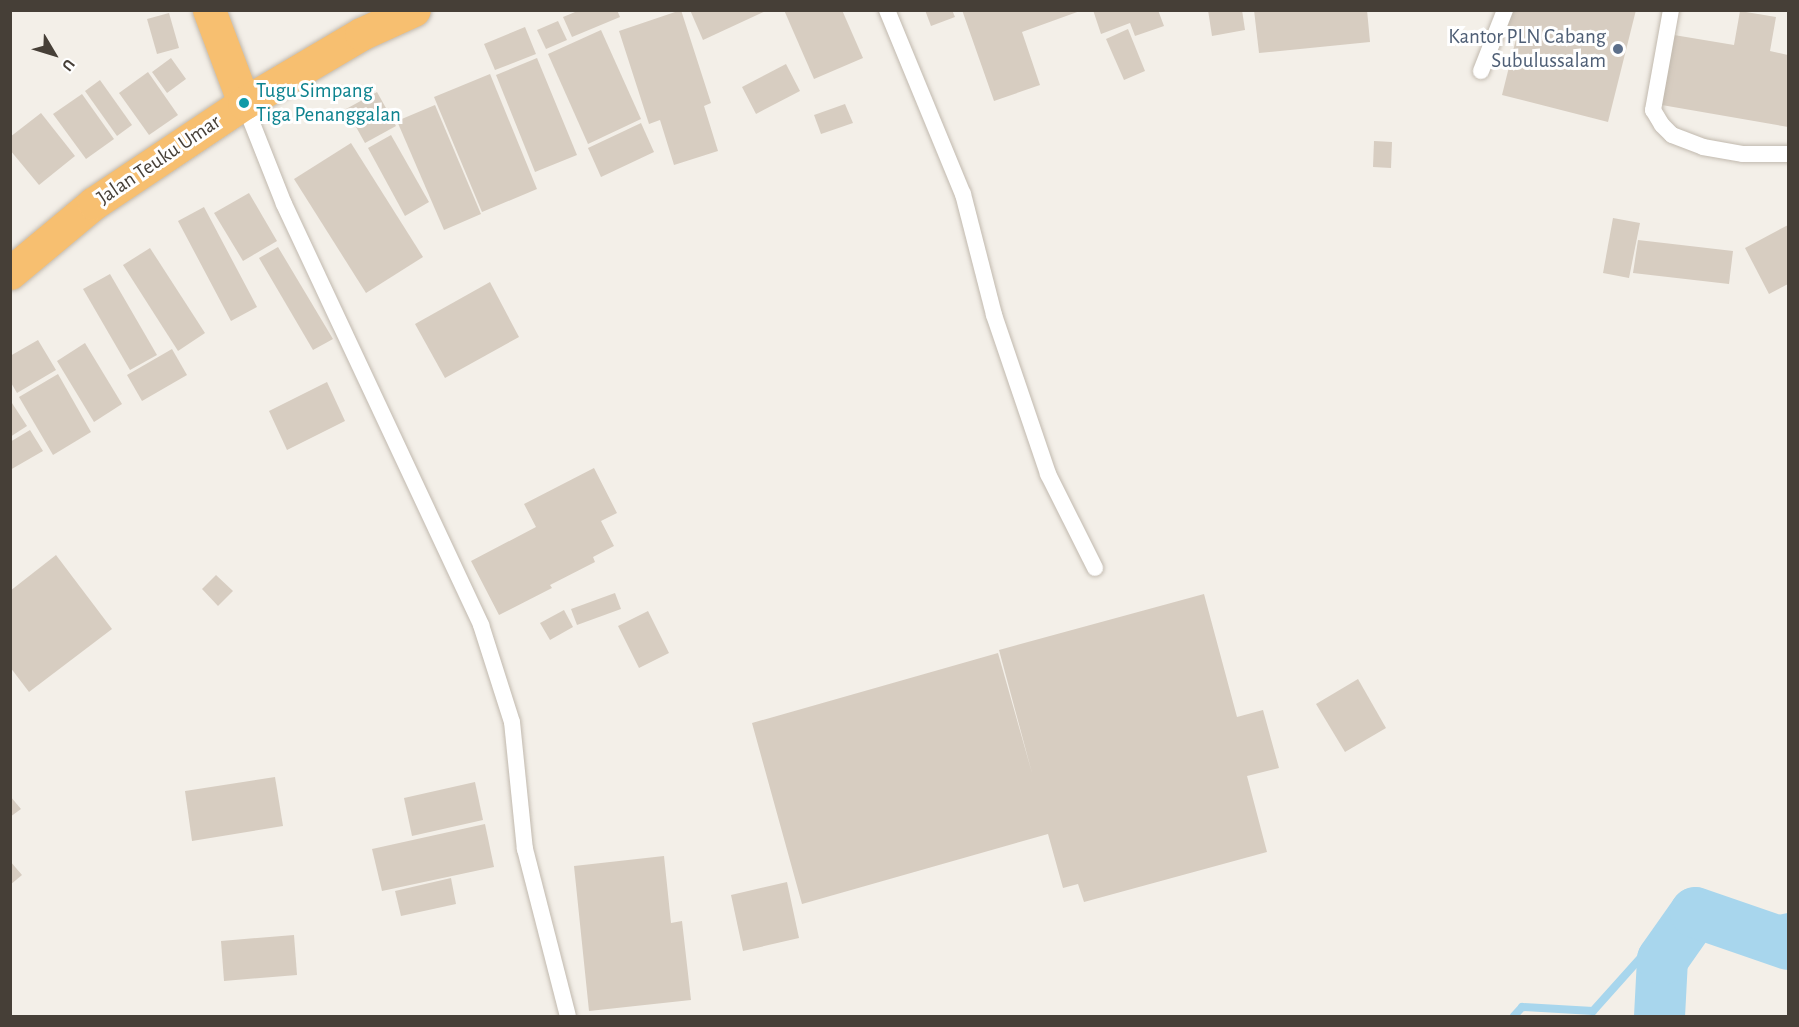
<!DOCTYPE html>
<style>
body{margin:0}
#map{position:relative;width:1799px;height:1027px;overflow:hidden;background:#f3efe8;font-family:"Alegreya Sans",sans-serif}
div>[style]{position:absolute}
.stream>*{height:8px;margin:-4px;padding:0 4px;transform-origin:4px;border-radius:4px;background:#a8d6ed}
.river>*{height:51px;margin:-25.5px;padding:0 25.5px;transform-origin:25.5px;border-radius:25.5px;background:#a8d6ed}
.building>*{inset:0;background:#d7cdc1}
.roads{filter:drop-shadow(0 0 2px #c1b9ae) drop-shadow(0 0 2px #c1b9ae)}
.lane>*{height:16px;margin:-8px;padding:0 8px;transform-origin:8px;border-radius:8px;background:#fff}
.highway>*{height:33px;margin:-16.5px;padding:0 16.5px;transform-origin:16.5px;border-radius:16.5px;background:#f7bf70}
.dots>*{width:16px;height:16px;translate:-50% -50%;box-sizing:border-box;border:3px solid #fff;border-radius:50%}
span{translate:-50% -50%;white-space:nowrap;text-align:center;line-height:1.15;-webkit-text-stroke:6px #fff;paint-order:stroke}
.service-label{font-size:21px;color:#4e5e75}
.right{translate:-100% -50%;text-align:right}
.culture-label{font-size:21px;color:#0d838f}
.left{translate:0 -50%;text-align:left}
.street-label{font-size:21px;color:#463f37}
.frame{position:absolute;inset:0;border:12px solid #463f37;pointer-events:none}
.north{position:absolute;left:24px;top:24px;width:60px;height:60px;-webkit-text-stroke:4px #fff;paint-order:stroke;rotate:128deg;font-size:16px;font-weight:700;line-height:24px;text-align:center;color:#463f37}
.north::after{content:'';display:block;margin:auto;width:21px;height:27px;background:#463f37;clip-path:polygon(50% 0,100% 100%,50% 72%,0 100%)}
</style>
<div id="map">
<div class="stream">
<div style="left:1514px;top:1016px;width:12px;rotate:-48deg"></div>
<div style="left:1522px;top:1007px;width:71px;rotate:3.2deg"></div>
<div style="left:1593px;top:1011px;width:75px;rotate:-48.2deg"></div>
<div style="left:1643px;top:955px;width:37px;rotate:-22deg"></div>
<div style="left:1677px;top:941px;width:114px;rotate:-12.2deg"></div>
</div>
<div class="river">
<div style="left:1659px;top:1016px;width:57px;rotate:-87deg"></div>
<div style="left:1662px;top:959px;width:57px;rotate:-54.9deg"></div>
<div style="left:1695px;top:912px;width:98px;rotate:19deg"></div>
</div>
<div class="building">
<div style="clip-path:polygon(580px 10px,617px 10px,620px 17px,572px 37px,563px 17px)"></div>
<div style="clip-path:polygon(681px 10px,711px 103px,704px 106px,718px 151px,674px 165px,660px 120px,649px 124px,619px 31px)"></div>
<div style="clip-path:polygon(690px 10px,768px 10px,703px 40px)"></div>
<div style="clip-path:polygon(784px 10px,842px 10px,863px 58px,814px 79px)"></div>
<div style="clip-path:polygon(925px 10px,952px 10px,955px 17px,931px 26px)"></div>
<div style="clip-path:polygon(962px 10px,1080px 10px,1080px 11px,1022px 32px,1040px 85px,994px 101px)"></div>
<div style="clip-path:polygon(1093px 10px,1158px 10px,1164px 26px,1135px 36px,1130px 23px,1101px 34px)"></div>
<div style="clip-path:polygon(1208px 10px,1242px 10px,1245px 30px,1212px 36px)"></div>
<div style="clip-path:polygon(1254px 10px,1367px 10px,1370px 42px,1259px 53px)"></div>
<div style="clip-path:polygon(1510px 10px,1636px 10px,1608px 122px,1502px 95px,1517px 35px,1504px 32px)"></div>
<div style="clip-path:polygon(1740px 11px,1776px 17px,1770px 51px,1788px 55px,1788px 127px,1656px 104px,1668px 34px,1734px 45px)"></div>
<div style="clip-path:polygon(169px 13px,179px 48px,157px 54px,147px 19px)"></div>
<div style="clip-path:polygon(558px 21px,567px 40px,546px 49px,537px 30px)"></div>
<div style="clip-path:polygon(525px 27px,536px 54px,495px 70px,484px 44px)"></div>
<div style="clip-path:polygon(1128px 29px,1145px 71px,1124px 80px,1106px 39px)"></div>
<div style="clip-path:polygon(601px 30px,641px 119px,588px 144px,548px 54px)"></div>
<div style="clip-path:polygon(171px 58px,186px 79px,167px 93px,152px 72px)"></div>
<div style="clip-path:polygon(537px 58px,577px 155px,535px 172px,496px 75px)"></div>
<div style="clip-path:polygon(786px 64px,800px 91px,756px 114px,742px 87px)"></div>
<div style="clip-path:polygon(148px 72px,178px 115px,149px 135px,119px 93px)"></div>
<div style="clip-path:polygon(490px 74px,537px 189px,482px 212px,434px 97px)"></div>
<div style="clip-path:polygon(100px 80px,132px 125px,117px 136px,85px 91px)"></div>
<div style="clip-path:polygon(377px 92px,396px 126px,365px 143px,346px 109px)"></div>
<div style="clip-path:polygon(82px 94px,114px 139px,86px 159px,53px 114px)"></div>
<div style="clip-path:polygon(845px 104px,853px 123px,821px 134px,814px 115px)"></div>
<div style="clip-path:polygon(435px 105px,481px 214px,444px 230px,397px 121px)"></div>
<div style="clip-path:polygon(41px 113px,75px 156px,39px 185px,10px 150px,10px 137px)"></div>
<div style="clip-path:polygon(641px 123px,654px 152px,601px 177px,588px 148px)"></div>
<div style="clip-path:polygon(391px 135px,429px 202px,405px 216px,368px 148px)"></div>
<div style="clip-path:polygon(1374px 141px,1392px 142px,1391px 168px,1373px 167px)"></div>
<div style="clip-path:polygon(351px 143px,423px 257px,366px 293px,294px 179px)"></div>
<div style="clip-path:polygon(249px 193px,277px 241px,243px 261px,214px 213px)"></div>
<div style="clip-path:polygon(204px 207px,257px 307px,231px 321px,178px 221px)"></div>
<div style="clip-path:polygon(1613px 218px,1640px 223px,1629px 278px,1603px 273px)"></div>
<div style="clip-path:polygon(1788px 225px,1788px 284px,1769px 294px,1745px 248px)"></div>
<div style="clip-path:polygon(1638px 240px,1733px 251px,1729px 284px,1633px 273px)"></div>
<div style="clip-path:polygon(278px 247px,333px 339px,313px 350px,259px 258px)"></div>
<div style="clip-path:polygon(150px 248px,205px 333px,178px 351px,123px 265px)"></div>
<div style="clip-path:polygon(110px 274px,157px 355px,130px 370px,83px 289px)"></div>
<div style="clip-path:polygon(490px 282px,519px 337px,445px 378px,415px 324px)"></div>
<div style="clip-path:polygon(38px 340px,56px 370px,17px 393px,10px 381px,10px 356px)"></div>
<div style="clip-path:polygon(85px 343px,122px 404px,94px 422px,57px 361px)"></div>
<div style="clip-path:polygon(172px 349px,187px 375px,142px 401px,127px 375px)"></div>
<div style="clip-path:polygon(58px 374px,91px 432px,53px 455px,19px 397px)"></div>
<div style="clip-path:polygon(327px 382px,345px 421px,287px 450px,269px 411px)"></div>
<div style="clip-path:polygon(10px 400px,27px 426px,10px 437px)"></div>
<div style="clip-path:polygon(30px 430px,43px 451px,10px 470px,10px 442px)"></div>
<div style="clip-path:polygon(594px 468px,617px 513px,601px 521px,614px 546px,593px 557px,595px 562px,550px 585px,552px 588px,499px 615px,471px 561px,536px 527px,524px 504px)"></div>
<div style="clip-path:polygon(56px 555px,112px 629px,29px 692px,10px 667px,10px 591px)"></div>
<div style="clip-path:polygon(216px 575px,233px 591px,218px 606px,202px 589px)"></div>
<div style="clip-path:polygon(615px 593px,621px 609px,577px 625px,571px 609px)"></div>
<div style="clip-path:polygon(1204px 594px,1237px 717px,1263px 710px,1279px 768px,1247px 776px,1267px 852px,1084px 902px,1078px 884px,1063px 888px,1048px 834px,802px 904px,752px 723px,998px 653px,1032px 773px,999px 650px)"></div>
<div style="clip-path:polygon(564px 610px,573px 627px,550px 640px,540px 623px)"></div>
<div style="clip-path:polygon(648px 611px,669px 653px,639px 668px,618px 626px)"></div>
<div style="clip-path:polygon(1358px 679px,1386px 728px,1345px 752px,1316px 704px)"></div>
<div style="clip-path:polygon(275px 777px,283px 826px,192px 841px,185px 791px)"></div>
<div style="clip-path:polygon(475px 782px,483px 820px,412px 836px,404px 798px)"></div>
<div style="clip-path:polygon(10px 796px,21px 809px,10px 817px)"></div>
<div style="clip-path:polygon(485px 824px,494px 867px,382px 891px,372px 849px)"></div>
<div style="clip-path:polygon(664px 856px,671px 923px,682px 921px,691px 1000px,589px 1011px,574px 866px)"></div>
<div style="clip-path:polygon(10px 861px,22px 875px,10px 885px)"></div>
<div style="clip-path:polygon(451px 878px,456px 904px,401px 916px,395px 891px)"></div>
<div style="clip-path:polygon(787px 882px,799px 938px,743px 951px,731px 895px)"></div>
<div style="clip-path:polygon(294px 935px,297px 975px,224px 981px,221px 941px)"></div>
</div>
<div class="roads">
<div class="lane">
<div style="left:887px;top:10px;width:199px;rotate:67.6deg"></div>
<div style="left:963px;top:194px;width:125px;rotate:75.6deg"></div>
<div style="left:994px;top:315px;width:168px;rotate:71.2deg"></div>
<div style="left:1048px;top:474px;width:105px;rotate:63.4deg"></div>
<div style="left:1671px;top:10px;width:102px;rotate:100.2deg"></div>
<div style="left:1653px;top:110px;width:17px;rotate:59deg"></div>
<div style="left:1662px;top:125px;width:14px;rotate:45deg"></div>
<div style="left:1672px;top:135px;width:33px;rotate:21deg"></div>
<div style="left:1703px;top:147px;width:41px;rotate:9.9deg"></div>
<div style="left:1743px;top:154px;width:45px"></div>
<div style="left:1481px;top:71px;width:66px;rotate:-68.5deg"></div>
<div style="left:244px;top:103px;width:109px;rotate:68.4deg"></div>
<div style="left:284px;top:204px;width:465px;rotate:64.9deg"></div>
<div style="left:481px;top:625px;width:102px;rotate:72.3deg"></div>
<div style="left:512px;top:722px;width:128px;rotate:84.2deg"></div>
<div style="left:525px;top:849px;width:172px;rotate:75.6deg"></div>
</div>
<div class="highway">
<div style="left:209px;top:10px;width:99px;rotate:69.4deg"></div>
<div style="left:10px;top:273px;width:109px;rotate:-39.8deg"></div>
<div style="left:94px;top:203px;width:180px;rotate:-33.7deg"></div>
<div style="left:244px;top:103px;width:136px;rotate:-30.5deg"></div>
<div style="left:361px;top:34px;width:58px;rotate:-24.4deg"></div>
</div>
</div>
<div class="dots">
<div style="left:1618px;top:49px;background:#5c6f8a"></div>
<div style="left:244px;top:103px;background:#0f9aa8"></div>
</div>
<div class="service-label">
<span class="right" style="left:1606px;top:49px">Kantor PLN Cabang<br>Subulussalam</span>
</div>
<div class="culture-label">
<span class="left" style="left:256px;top:103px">Tugu Simpang<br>Tiga Penanggalan</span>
</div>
<div class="street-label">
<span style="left:159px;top:160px;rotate:-34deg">Jalan Teuku Umar</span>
</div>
<div class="frame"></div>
<div class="north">U</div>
</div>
